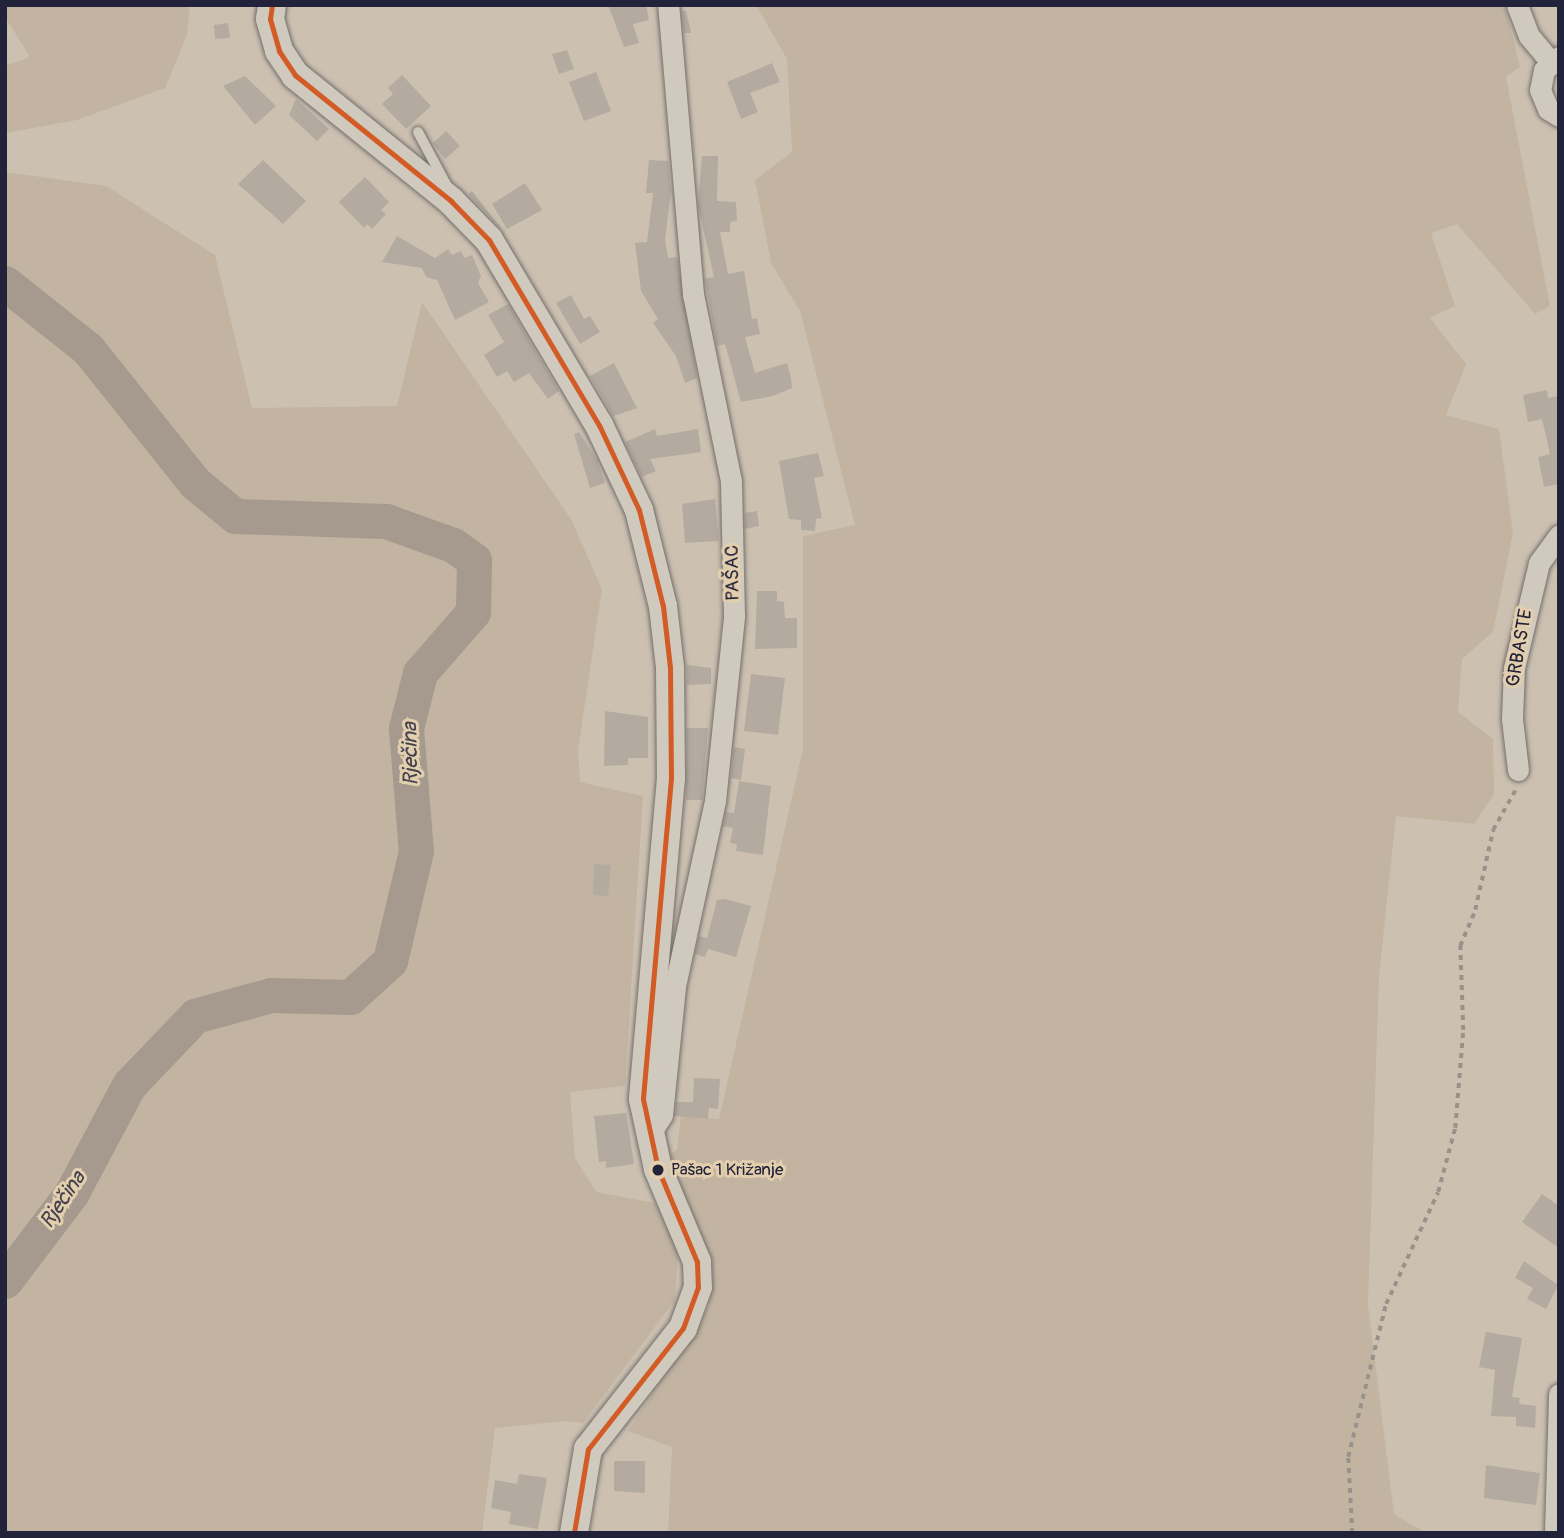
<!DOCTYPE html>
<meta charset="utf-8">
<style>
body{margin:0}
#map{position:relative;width:1564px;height:1538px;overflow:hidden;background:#ccc1b1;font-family:Pangolin,sans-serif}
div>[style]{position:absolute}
.green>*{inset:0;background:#c2b4a1}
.river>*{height:35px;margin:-17.5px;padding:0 17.5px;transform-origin:17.5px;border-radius:17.5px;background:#a6998e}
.building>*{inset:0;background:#b3aba0}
.path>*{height:3.5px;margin-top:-1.75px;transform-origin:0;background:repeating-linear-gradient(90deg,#98928c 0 5px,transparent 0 10px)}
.roads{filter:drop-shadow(0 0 2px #736e6c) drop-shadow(0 0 2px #736e6c)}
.lane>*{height:10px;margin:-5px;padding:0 5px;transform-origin:5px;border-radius:5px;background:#d0c9bd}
.street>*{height:21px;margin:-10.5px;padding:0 10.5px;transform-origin:10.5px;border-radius:10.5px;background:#d0c9bd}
.secondary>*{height:28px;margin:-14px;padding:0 14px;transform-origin:14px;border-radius:14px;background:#d0c9bd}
.bus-1>*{height:5px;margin:-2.5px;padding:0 2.5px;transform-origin:2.5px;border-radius:2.5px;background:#d35b26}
.dots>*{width:19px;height:19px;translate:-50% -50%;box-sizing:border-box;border:4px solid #e3cfad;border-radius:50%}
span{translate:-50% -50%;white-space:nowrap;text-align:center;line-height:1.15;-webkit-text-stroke:6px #e3cfad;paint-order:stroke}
.bus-label{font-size:17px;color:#22223b}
.left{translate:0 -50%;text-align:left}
.street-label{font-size:19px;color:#22223b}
.water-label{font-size:21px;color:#44414f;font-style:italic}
.frame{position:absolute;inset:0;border:7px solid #22223b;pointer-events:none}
</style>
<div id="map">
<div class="green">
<div style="clip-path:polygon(5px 5px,190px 5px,187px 35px,165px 88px,77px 120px,5px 133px,5px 66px,30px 57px,5px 17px)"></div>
<div style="clip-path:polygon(756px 5px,1505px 5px,1520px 67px,1506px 77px,1550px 306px,1535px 314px,1457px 224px,1431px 233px,1455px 306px,1430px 318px,1466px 364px,1446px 415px,1499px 429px,1513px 533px,1493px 632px,1462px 659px,1458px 712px,1493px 739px,1494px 794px,1474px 824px,1396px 816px,1379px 976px,1368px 1305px,1394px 1514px,1426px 1533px,668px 1533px,672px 1447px,628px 1431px,709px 1307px,710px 1265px,668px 1155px,677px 1150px,681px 1116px,719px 1119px,803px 749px,803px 536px,855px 525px,800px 311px,771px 263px,755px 180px,792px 152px,787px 59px)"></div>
<div style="clip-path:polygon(5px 172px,106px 186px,215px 255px,252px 408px,397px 406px,422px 302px,571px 519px,602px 589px,578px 751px,580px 782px,643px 796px,625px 1086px,570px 1092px,575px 1158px,596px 1192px,655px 1203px,678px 1251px,675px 1300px,583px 1423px,566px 1421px,495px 1428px,482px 1533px,5px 1533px)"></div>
</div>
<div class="river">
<div style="left:5px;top:283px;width:106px;rotate:38.5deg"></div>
<div style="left:88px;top:349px;width:171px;rotate:51.4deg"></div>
<div style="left:195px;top:483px;width:52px;rotate:39.5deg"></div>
<div style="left:235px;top:516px;width:151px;rotate:1.9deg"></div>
<div style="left:386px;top:521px;width:71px;rotate:19.7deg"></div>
<div style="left:453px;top:545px;width:26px;rotate:36deg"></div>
<div style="left:474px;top:560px;width:52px;rotate:91.1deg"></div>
<div style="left:473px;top:612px;width:81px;rotate:131deg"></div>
<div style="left:420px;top:673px;width:57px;rotate:104.3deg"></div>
<div style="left:406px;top:728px;width:123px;rotate:85.4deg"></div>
<div style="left:416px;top:851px;width:113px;rotate:103.3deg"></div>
<div style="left:390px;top:961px;width:54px;rotate:138deg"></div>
<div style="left:350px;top:997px;width:79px;rotate:-178.5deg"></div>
<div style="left:271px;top:995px;width:79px;rotate:164.6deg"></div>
<div style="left:195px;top:1016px;width:95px;rotate:133.7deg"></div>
<div style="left:129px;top:1085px;width:123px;rotate:118deg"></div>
<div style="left:71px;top:1194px;width:109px;rotate:127.2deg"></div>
</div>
<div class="building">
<div style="clip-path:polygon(608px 5px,646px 5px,649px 20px,633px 24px,639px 43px,624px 47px)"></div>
<div style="clip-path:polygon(682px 11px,686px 11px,691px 33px,684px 33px)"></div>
<div style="clip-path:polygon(228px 23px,230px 38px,215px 39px,214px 25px)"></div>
<div style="clip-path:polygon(567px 50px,574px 69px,559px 74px,552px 54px)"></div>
<div style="clip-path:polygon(772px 63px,780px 82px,750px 93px,758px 112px,741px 119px,727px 82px)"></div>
<div style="clip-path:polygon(596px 72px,611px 111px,584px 121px,569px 82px)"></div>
<div style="clip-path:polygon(402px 75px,431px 106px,406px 129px,382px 104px,393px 94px,388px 88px)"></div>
<div style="clip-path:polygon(245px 76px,276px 106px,255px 125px,223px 86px)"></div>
<div style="clip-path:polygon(296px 99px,329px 129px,317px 141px,289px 115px)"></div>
<div style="clip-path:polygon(446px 131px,460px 146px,445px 159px,433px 143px)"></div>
<div style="clip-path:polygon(702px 156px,718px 156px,717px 201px,736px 202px,737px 221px,730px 222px,730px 232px,720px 232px,728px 274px,744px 271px,752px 319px,757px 318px,760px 334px,745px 337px,755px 373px,787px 363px,791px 377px,792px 388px,773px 396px,741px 402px,725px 344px,717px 346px,705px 279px,714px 277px,698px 205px)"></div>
<div style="clip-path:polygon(263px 160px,306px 201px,283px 224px,238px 184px)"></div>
<div style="clip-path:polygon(649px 160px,668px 161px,671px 191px,665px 240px,668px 258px,677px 257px,697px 378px,685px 383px,676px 356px,653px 323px,658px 319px,641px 291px,635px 243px,647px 242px,653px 193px,646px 193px)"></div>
<div style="clip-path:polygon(365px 177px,389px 202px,381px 210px,386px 214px,372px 229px,367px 224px,364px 228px,339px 202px)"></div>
<div style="clip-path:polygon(525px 183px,542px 210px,507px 229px,492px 204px)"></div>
<div style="clip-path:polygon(472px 191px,501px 228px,500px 228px,468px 194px)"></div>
<div style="clip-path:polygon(397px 236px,435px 258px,448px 249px,452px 255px,461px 251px,464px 258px,472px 255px,481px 276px,478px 283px,489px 302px,455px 320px,437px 280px,426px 277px,422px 268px,382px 262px)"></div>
<div style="clip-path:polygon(571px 295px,584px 319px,590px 316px,600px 332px,580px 344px,556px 303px)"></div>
<div style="clip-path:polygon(508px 304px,559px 391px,548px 399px,529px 373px,514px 382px,507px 371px,497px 377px,484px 355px,504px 342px,488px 315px)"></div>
<div style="clip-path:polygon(614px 363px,637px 408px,613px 416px,590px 376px)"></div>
<div style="clip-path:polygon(1547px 390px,1548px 398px,1559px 396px,1559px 484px,1544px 487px,1538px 457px,1550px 454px,1542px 419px,1528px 422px,1523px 395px)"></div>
<div style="clip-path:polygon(655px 429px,657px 436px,698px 429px,701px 452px,650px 459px,656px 471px,642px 477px,625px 442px)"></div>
<div style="clip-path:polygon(579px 432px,597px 460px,605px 483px,590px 488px,574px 434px)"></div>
<div style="clip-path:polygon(818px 453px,824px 476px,814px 478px,822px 518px,816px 519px,815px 531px,801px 530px,801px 520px,789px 519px,779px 461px)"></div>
<div style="clip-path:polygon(715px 499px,719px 541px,685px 543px,682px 504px)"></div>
<div style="clip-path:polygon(757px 511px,759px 526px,745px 529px,745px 513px)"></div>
<div style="clip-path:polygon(757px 591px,777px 591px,777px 601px,784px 602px,785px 618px,797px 618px,797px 648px,755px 649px)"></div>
<div style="clip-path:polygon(687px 665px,711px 668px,711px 684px,687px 685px)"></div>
<div style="clip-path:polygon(751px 674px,785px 678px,778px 735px,744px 731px)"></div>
<div style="clip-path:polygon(605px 711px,648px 717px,648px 758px,628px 758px,628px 765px,604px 766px)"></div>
<div style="clip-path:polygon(687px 728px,708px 728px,702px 800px,686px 800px)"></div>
<div style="clip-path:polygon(734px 747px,745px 749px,741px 780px,731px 778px)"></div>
<div style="clip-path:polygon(739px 781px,771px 786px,763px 855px,736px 851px,737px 844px,730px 843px,733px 828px,723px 826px,726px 812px,734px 813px)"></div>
<div style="clip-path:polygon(594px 864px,611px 865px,608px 896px,593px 895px)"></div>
<div style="clip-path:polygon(725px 899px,751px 906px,736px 957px,708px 949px,705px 957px,695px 954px,699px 936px,707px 938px,717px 900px)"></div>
<div style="clip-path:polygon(694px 1078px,720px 1079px,718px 1109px,709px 1108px,708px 1119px,675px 1116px,676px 1102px,693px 1102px)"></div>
<div style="clip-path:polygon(626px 1113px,634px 1164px,606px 1168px,606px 1161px,599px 1162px,594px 1116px)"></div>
<div style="clip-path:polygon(1542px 1194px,1559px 1206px,1559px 1248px,1522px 1222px)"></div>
<div style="clip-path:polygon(1524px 1261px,1558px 1285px,1546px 1309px,1527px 1299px,1533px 1288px,1515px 1278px)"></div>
<div style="clip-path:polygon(1486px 1332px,1522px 1338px,1512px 1397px,1520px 1398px,1519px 1404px,1536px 1406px,1535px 1428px,1516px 1426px,1516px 1417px,1491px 1416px,1495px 1370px,1479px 1367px)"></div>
<div style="clip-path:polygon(614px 1461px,645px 1461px,645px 1493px,614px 1491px)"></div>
<div style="clip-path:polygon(1486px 1465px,1540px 1473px,1536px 1505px,1484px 1498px)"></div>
<div style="clip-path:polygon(519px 1474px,547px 1478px,538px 1529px,509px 1524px,511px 1512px,491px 1508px,495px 1480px,517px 1484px)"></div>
</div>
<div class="path">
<div style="left:1352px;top:1533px;width:76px;rotate:-93deg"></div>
<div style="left:1348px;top:1457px;width:158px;rotate:-76.1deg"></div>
<div style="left:1386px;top:1304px;width:123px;rotate:-65.1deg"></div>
<div style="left:1438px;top:1192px;width:66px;rotate:-75.1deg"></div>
<div style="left:1455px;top:1128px;width:98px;rotate:-85.3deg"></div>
<div style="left:1463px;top:1030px;width:84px;rotate:-92deg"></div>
<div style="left:1460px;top:946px;width:39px;rotate:-67deg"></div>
<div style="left:1475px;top:910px;width:82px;rotate:-77.3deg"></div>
<div style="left:1493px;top:830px;width:47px;rotate:-60.7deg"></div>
</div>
<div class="roads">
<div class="lane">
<div style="left:418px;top:132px;width:64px;rotate:61.8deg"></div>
</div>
<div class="street">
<div style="left:1517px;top:5px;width:33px;rotate:69deg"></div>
<div style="left:1529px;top:36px;width:34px;rotate:50deg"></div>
<div style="left:1559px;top:57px;width:20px;rotate:139deg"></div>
<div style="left:1544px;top:70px;width:20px;rotate:101deg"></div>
<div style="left:1540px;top:90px;width:21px;rotate:67deg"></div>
<div style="left:1548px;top:109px;width:13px;rotate:32deg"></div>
<div style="left:1518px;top:770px;width:51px;rotate:-96.7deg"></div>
<div style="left:1512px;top:719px;width:51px;rotate:-87.8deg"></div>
<div style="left:1514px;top:668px;width:108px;rotate:-76.6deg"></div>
<div style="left:1539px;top:563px;width:34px;rotate:-54deg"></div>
<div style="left:649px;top:1135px;width:24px;rotate:-57deg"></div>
<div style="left:662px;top:1115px;width:130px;rotate:-84.2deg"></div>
<div style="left:675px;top:986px;width:189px;rotate:-77.8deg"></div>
<div style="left:715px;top:801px;width:186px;rotate:-84.1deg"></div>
<div style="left:734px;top:616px;width:135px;rotate:-91.3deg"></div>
<div style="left:731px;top:481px;width:191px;rotate:-101.5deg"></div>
<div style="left:693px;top:294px;width:290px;rotate:-94.9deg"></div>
<div style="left:1555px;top:1532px;width:138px;rotate:-88.3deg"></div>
</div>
<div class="secondary">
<div style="left:272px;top:5px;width:14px;rotate:98deg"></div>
<div style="left:270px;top:19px;width:33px;rotate:74deg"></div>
<div style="left:279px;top:51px;width:29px;rotate:56deg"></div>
<div style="left:295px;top:75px;width:201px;rotate:38.9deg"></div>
<div style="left:451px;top:201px;width:54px;rotate:45.7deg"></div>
<div style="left:489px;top:240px;width:215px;rotate:59.3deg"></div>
<div style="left:599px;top:425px;width:94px;rotate:64.8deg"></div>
<div style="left:639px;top:510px;width:99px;rotate:76deg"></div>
<div style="left:663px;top:606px;width:61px;rotate:83.5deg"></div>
<div style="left:670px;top:667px;width:111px;rotate:89.5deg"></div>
<div style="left:671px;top:778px;width:322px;rotate:95deg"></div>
<div style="left:643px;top:1099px;width:72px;rotate:77.9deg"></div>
<div style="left:658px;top:1169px;width:101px;rotate:67.2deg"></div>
<div style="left:697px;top:1262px;width:25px;rotate:88deg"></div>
<div style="left:698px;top:1287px;width:44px;rotate:110.1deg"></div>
<div style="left:683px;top:1328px;width:154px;rotate:128.1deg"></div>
<div style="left:588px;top:1449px;width:85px;rotate:99.5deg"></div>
</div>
</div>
<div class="bus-1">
<div style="left:272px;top:5px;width:14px;rotate:98deg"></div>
<div style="left:270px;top:19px;width:33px;rotate:74deg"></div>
<div style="left:279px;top:51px;width:29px;rotate:56deg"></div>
<div style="left:295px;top:75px;width:201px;rotate:38.9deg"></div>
<div style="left:451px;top:201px;width:54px;rotate:45.7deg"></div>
<div style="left:489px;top:240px;width:215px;rotate:59.3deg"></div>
<div style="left:599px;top:425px;width:94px;rotate:64.8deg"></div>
<div style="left:639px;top:510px;width:99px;rotate:76deg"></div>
<div style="left:663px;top:606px;width:61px;rotate:83.5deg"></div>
<div style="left:670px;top:667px;width:111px;rotate:89.5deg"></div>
<div style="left:671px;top:778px;width:322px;rotate:95deg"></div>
<div style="left:643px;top:1099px;width:72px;rotate:77.9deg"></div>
<div style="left:658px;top:1169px;width:101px;rotate:67.2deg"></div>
<div style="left:697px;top:1262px;width:25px;rotate:88deg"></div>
<div style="left:698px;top:1287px;width:44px;rotate:110.1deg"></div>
<div style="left:683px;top:1328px;width:154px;rotate:128.1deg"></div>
<div style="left:588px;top:1449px;width:85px;rotate:99.5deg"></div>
</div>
<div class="dots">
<div style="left:658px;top:1170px;background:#22223b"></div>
</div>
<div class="bus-label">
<span class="left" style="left:671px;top:1170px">Pašac 1 Križanje</span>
</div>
<div class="street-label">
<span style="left:733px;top:573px;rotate:-91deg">PAŠAC</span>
<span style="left:1520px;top:648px;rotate:-80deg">GRBASTE</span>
</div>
<div class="water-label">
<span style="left:411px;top:754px;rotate:-91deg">Rječina</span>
<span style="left:63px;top:1200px;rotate:-56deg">Rječina</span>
</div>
<div class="frame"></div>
</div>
